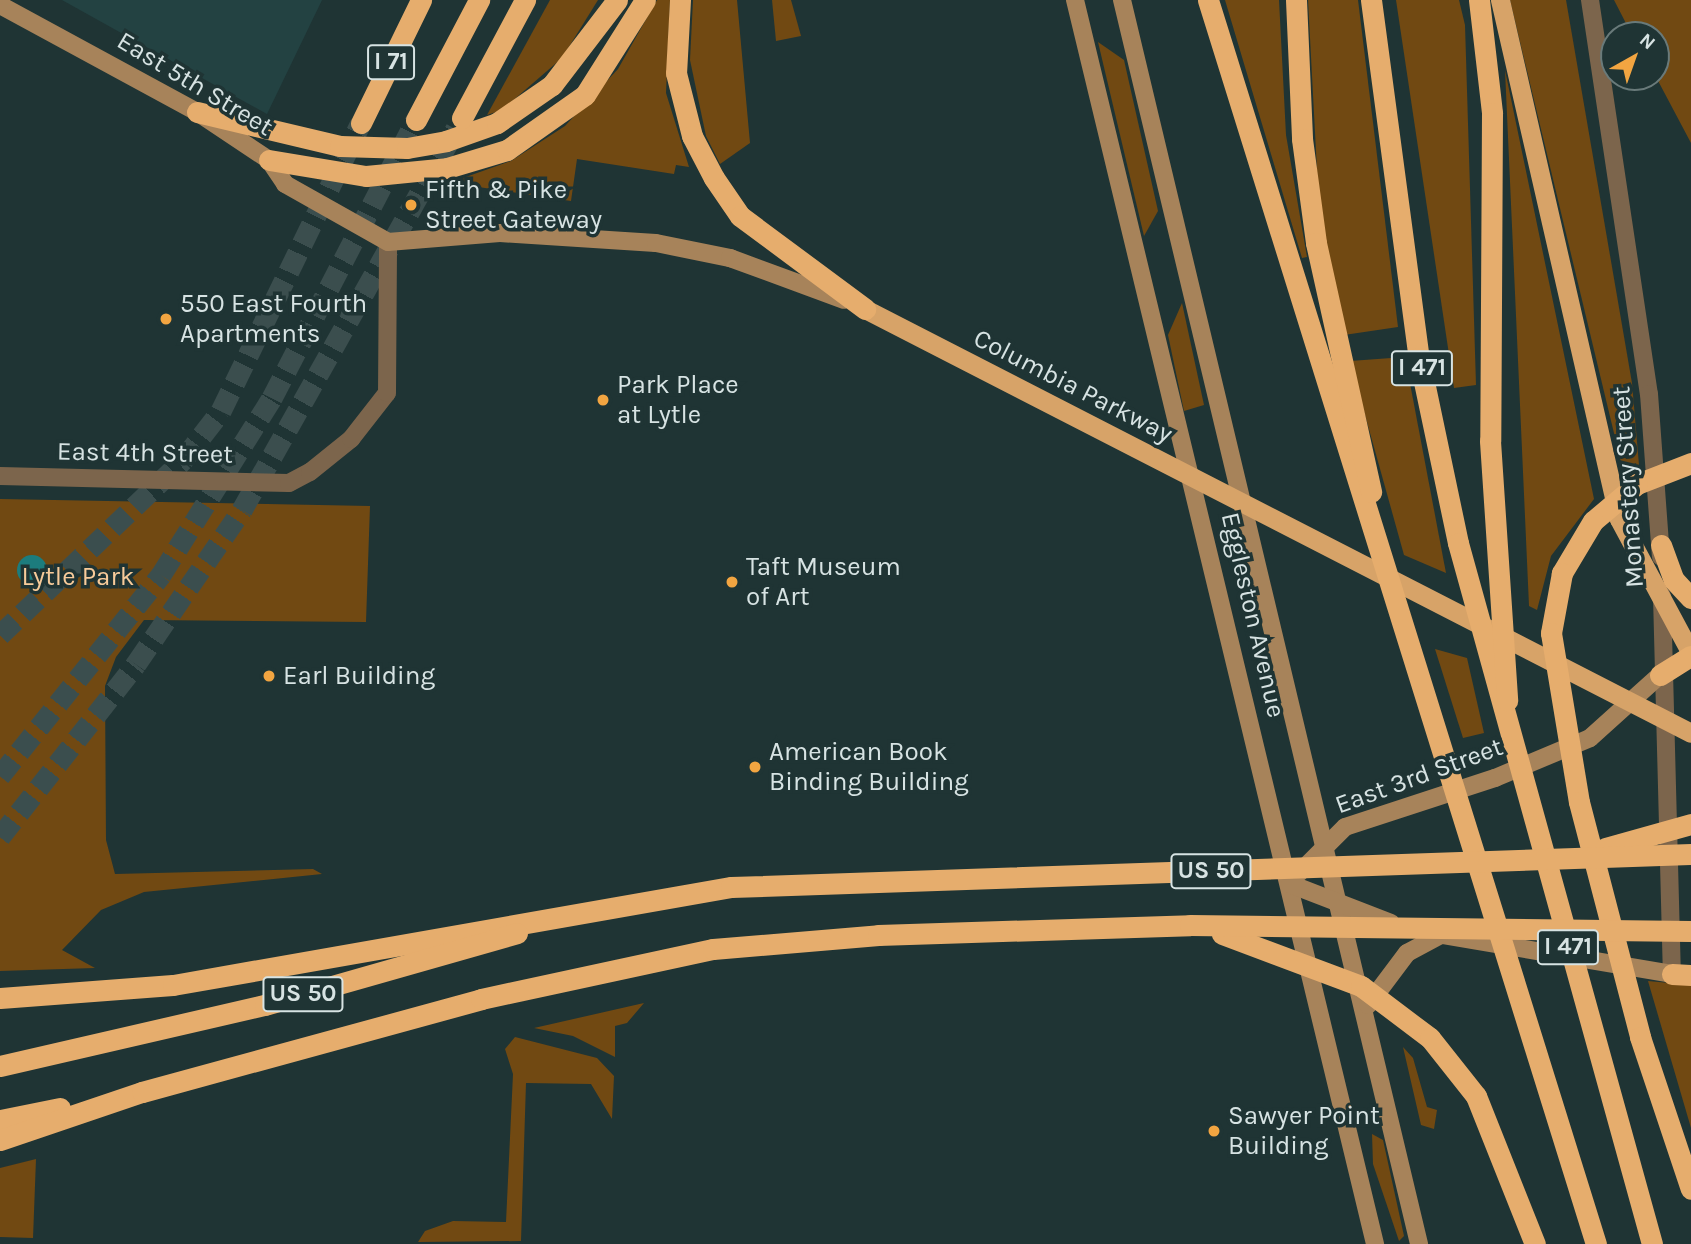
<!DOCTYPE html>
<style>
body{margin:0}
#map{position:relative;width:1691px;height:1244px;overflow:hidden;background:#1f3434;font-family:Karla,sans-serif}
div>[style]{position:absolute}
.built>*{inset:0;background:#234242}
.green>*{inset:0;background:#714912}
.water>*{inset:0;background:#1c7c7d}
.round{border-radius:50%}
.motorway-tunnel>*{height:21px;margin-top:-10.5px;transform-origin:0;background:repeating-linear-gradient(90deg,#3b4e4e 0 21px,transparent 0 31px)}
.tertiary>*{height:18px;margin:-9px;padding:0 9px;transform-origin:9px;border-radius:9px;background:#7c654c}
.secondary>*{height:18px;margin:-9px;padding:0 9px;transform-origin:9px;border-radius:9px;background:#a7835a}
.trunk>*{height:19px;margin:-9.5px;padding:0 9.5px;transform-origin:9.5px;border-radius:9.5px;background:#d7a368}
.motorway>*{height:21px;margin:-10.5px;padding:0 10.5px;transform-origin:10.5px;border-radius:10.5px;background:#e6ad6d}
.dots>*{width:19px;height:19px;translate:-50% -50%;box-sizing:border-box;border:4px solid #1f3434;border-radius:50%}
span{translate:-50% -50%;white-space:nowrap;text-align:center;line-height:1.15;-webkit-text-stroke:7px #1f3434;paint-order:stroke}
.shield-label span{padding:2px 5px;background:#1f3434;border:2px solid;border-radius:5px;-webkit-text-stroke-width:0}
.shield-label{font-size:24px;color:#d7e3e3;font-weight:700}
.street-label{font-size:26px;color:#d7e3e3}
.poi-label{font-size:26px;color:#d7e3e3}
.left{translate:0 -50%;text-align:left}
.park-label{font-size:26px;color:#f7cb9a}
.north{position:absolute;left:1600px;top:21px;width:70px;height:70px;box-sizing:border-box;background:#1f3434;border:2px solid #697a7a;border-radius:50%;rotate:40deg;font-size:19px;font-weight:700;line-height:28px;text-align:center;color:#d7e3e3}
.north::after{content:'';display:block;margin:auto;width:24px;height:32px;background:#f2a541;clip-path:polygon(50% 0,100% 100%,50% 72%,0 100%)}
</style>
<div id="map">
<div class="built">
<div style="clip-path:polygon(62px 0,322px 0,267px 114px)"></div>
</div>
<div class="green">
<div style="clip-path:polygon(550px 0,598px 0,562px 58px,502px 110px,487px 115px)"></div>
<div style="clip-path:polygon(657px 0,670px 0,666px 93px,689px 167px,676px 165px,674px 174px,577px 159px,571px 201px,465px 185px,463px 178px,511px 161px,565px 126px,618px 69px)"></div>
<div style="clip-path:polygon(693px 0,737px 0,750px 143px,720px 164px,706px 136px,690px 60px)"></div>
<div style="clip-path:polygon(772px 0,791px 0,801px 36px,776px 41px)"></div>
<div style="clip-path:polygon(1225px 0,1279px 0,1286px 135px,1307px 257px,1302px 258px)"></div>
<div style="clip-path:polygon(1308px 0,1358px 0,1398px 327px,1344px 335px,1319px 208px)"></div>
<div style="clip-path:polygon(1396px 0,1459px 0,1465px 25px,1476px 385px,1454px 388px)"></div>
<div style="clip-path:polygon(1510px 0,1566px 0,1632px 383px,1639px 465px,1625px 479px)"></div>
<div style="clip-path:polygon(1614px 0,1691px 0,1691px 143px,1656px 77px,1656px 35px,1632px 35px)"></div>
<div style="clip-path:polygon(1098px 42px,1124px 60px,1158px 211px,1144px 236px)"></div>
<div style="clip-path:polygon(1505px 70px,1594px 499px,1551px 556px,1537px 610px,1529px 606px)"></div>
<div style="clip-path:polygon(1182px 303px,1204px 405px,1184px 411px,1168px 335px)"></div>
<div style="clip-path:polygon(1405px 357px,1446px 573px,1404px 555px,1350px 361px)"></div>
<div style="clip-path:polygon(0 499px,370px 506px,366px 622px,144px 620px,116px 657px,105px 686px,106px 840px,115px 874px,313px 869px,322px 874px,144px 892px,101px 910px,62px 950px,95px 968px,0 971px)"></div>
<div style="clip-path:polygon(1435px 649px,1467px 658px,1484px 733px,1463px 738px)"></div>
<div style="clip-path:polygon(1648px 981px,1691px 985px,1691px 1128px)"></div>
<div style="clip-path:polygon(644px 1003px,627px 1023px,615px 1026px,615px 1057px,573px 1036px,534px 1028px)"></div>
<div style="clip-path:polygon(515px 1037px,597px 1058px,614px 1076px,612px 1119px,591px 1084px,526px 1083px,521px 1241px,418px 1242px,425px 1231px,453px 1221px,506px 1222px,513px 1074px,505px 1049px)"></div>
<div style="clip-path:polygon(1403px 1047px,1413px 1058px,1427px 1107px,1437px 1110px,1434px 1129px,1421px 1125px)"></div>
<div style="clip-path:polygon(1372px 1134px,1383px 1140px,1404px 1236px,1399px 1241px,1373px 1164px)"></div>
<div style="clip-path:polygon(36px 1159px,33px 1238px,0 1237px,0 1168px)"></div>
</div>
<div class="water">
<div class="round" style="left:17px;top:555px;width:30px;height:30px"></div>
</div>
<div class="motorway-tunnel">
<div style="left:0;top:635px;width:253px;rotate:-43.7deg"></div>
<div style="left:183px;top:460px;width:62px;rotate:-52.2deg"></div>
<div style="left:221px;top:411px;width:320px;rotate:-64.1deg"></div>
<div style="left:0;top:776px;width:258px;rotate:-51.3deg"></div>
<div style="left:161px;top:575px;width:209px;rotate:-57.9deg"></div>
<div style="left:272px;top:398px;width:313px;rotate:-62.6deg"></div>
<div style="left:0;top:837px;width:220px;rotate:-51.8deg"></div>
<div style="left:136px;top:664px;width:187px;rotate:-55.5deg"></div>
<div style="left:242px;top:510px;width:437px;rotate:-60.7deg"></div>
</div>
<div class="tertiary">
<div style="left:1590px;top:0;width:398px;rotate:81.5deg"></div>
<div style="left:1649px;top:394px;width:163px;rotate:85.8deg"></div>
<div style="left:0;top:476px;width:289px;rotate:1.4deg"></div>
<div style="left:289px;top:483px;width:24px;rotate:-28deg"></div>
<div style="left:310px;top:472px;width:53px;rotate:-38.8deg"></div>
<div style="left:351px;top:439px;width:58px;rotate:-52deg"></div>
<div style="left:387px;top:393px;width:151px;rotate:-89.6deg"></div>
<div style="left:1662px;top:596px;width:378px;rotate:88.5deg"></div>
</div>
<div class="secondary">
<div style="left:1075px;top:0;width:1280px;rotate:76.44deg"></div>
<div style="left:1122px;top:0;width:1279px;rotate:76.57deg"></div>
<div style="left:0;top:5px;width:224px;rotate:28.5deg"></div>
<div style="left:197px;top:112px;width:87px;rotate:33.7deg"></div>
<div style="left:269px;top:160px;width:29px;rotate:56deg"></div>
<div style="left:285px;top:184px;width:118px;rotate:29.4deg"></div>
<div style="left:388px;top:242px;width:112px;rotate:-4.6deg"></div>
<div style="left:500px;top:233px;width:156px;rotate:3.7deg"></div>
<div style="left:656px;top:243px;width:76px;rotate:11.5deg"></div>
<div style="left:730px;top:258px;width:121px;rotate:20.2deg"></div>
<div style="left:1299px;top:873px;width:65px;rotate:-45deg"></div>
<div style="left:1345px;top:827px;width:158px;rotate:-18.1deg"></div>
<div style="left:1495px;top:778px;width:103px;rotate:-22.8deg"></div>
<div style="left:1590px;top:738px;width:94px;rotate:-42deg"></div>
<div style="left:1290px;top:884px;width:108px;rotate:21.1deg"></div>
<div style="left:1442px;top:935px;width:233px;rotate:9.6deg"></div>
<div style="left:1368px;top:1005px;width:65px;rotate:-53.1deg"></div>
<div style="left:1407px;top:953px;width:38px;rotate:-28deg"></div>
</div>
<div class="trunk">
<div style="left:1500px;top:0;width:532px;rotate:77.09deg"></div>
<div style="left:1619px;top:519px;width:152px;rotate:61.8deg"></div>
<div style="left:865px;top:309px;width:928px;rotate:27.17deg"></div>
</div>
<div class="motorway">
<div style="left:680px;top:0;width:73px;rotate:93.1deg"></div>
<div style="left:676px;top:73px;width:65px;rotate:75.7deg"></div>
<div style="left:692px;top:136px;width:47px;rotate:62.4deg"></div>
<div style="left:714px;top:178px;width:46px;rotate:55.6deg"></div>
<div style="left:740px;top:216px;width:156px;rotate:36.6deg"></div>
<div style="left:1208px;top:0;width:1303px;rotate:72.68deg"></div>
<div style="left:1296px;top:0;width:139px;rotate:87.5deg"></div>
<div style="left:1302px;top:139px;width:105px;rotate:82.3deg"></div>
<div style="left:1316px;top:243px;width:255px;rotate:77.5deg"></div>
<div style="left:1371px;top:0;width:361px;rotate:82.4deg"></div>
<div style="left:1419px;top:358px;width:189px;rotate:78.1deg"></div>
<div style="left:1458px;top:543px;width:727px;rotate:74.53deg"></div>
<div style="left:1479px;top:0;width:114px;rotate:83.4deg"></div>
<div style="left:1492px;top:113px;width:328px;rotate:90.3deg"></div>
<div style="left:1490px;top:441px;width:260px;rotate:86.2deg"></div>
<div style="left:197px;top:112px;width:147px;rotate:13.4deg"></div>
<div style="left:340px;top:146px;width:67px;rotate:1.7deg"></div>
<div style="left:407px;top:148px;width:40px;rotate:-10deg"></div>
<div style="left:446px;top:141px;width:54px;rotate:-19.4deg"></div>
<div style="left:497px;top:123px;width:67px;rotate:-34.6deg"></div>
<div style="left:552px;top:85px;width:107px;rotate:-52.6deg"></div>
<div style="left:462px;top:118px;width:134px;rotate:-61.9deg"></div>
<div style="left:416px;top:120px;width:136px;rotate:-62.3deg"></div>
<div style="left:361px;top:123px;width:137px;rotate:-64deg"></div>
<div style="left:269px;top:160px;width:98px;rotate:9.4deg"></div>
<div style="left:366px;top:176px;width:81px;rotate:-5.6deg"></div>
<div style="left:447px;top:168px;width:63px;rotate:-16.7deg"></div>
<div style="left:507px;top:150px;width:95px;rotate:-35.2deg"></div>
<div style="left:585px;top:95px;width:112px;rotate:-57.7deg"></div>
<div style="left:1691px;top:463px;width:58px;rotate:158.7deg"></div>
<div style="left:1637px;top:484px;width:57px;rotate:139.9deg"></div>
<div style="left:1593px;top:521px;width:61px;rotate:120.8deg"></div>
<div style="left:1562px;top:573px;width:61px;rotate:100.4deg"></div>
<div style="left:1551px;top:633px;width:171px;rotate:80.6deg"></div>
<div style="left:1579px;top:802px;width:243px;rotate:75.4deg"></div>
<div style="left:1640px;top:1037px;width:160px;rotate:71.5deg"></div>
<div style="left:1661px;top:545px;width:37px;rotate:70deg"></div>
<div style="left:1674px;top:580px;width:25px;rotate:47deg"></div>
<div style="left:1660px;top:675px;width:36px;rotate:-32deg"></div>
<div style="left:1605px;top:848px;width:89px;rotate:-15.6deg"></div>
<div style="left:1222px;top:934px;width:148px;rotate:20.5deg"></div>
<div style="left:1361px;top:986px;width:86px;rotate:37deg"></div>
<div style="left:1430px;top:1038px;width:74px;rotate:51.6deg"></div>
<div style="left:1476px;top:1096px;width:159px;rotate:68.3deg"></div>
<div style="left:1672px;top:974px;width:19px;rotate:3deg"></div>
<div style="left:0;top:998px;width:173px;rotate:-4.3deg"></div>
<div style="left:173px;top:985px;width:567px;rotate:-9.96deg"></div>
<div style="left:731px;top:887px;width:961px;rotate:-1.97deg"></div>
<div style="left:0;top:1066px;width:272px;rotate:-13deg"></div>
<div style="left:265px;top:1005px;width:262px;rotate:-15.9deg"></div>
<div style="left:0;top:1120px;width:61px;rotate:-11.3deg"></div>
<div style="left:0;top:1140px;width:150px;rotate:-18.7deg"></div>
<div style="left:142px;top:1092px;width:352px;rotate:-15.3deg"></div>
<div style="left:481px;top:999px;width:237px;rotate:-12.2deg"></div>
<div style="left:713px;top:949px;width:166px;rotate:-4.8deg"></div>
<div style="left:878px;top:935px;width:312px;rotate:-1.8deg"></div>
<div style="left:1190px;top:925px;width:501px;rotate:0.69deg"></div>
</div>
<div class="dots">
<div style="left:411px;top:205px;background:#f2a541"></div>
<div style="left:166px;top:319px;background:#f2a541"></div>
<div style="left:603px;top:400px;background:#f2a541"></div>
<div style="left:732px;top:582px;background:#f2a541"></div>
<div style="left:269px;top:676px;background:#f2a541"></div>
<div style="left:755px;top:767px;background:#f2a541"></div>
<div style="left:1214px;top:1131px;background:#f2a541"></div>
</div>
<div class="shield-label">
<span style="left:391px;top:62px">I 71</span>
<span style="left:1422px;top:368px">I 471</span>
<span style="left:1211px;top:871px">US 50</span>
<span style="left:1568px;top:947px">I 471</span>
<span style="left:303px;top:994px">US 50</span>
</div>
<div class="street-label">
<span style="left:195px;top:84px;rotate:31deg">East 5th Street</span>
<span style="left:1073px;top:386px;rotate:27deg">Columbia Parkway</span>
<span style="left:145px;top:453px;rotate:1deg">East 4th Street</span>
<span style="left:1628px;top:487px;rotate:-94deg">Monastery Street</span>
<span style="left:1253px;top:615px;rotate:77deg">Eggleston Avenue</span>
<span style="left:1419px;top:776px;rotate:-20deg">East 3rd Street</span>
</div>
<div class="poi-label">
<span class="left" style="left:425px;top:205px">Fifth &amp; Pike<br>Street Gateway</span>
<span class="left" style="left:180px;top:319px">550 East Fourth<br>Apartments</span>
<span class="left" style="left:617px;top:400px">Park Place<br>at Lytle</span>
<span class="left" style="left:746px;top:582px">Taft Museum<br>of Art</span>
<span class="left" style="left:283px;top:676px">Earl Building</span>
<span class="left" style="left:769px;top:767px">American Book<br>Binding Building</span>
<span class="left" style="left:1228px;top:1131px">Sawyer Point<br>Building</span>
</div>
<div class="park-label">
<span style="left:78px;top:577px">Lytle Park</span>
</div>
<div class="north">N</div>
</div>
